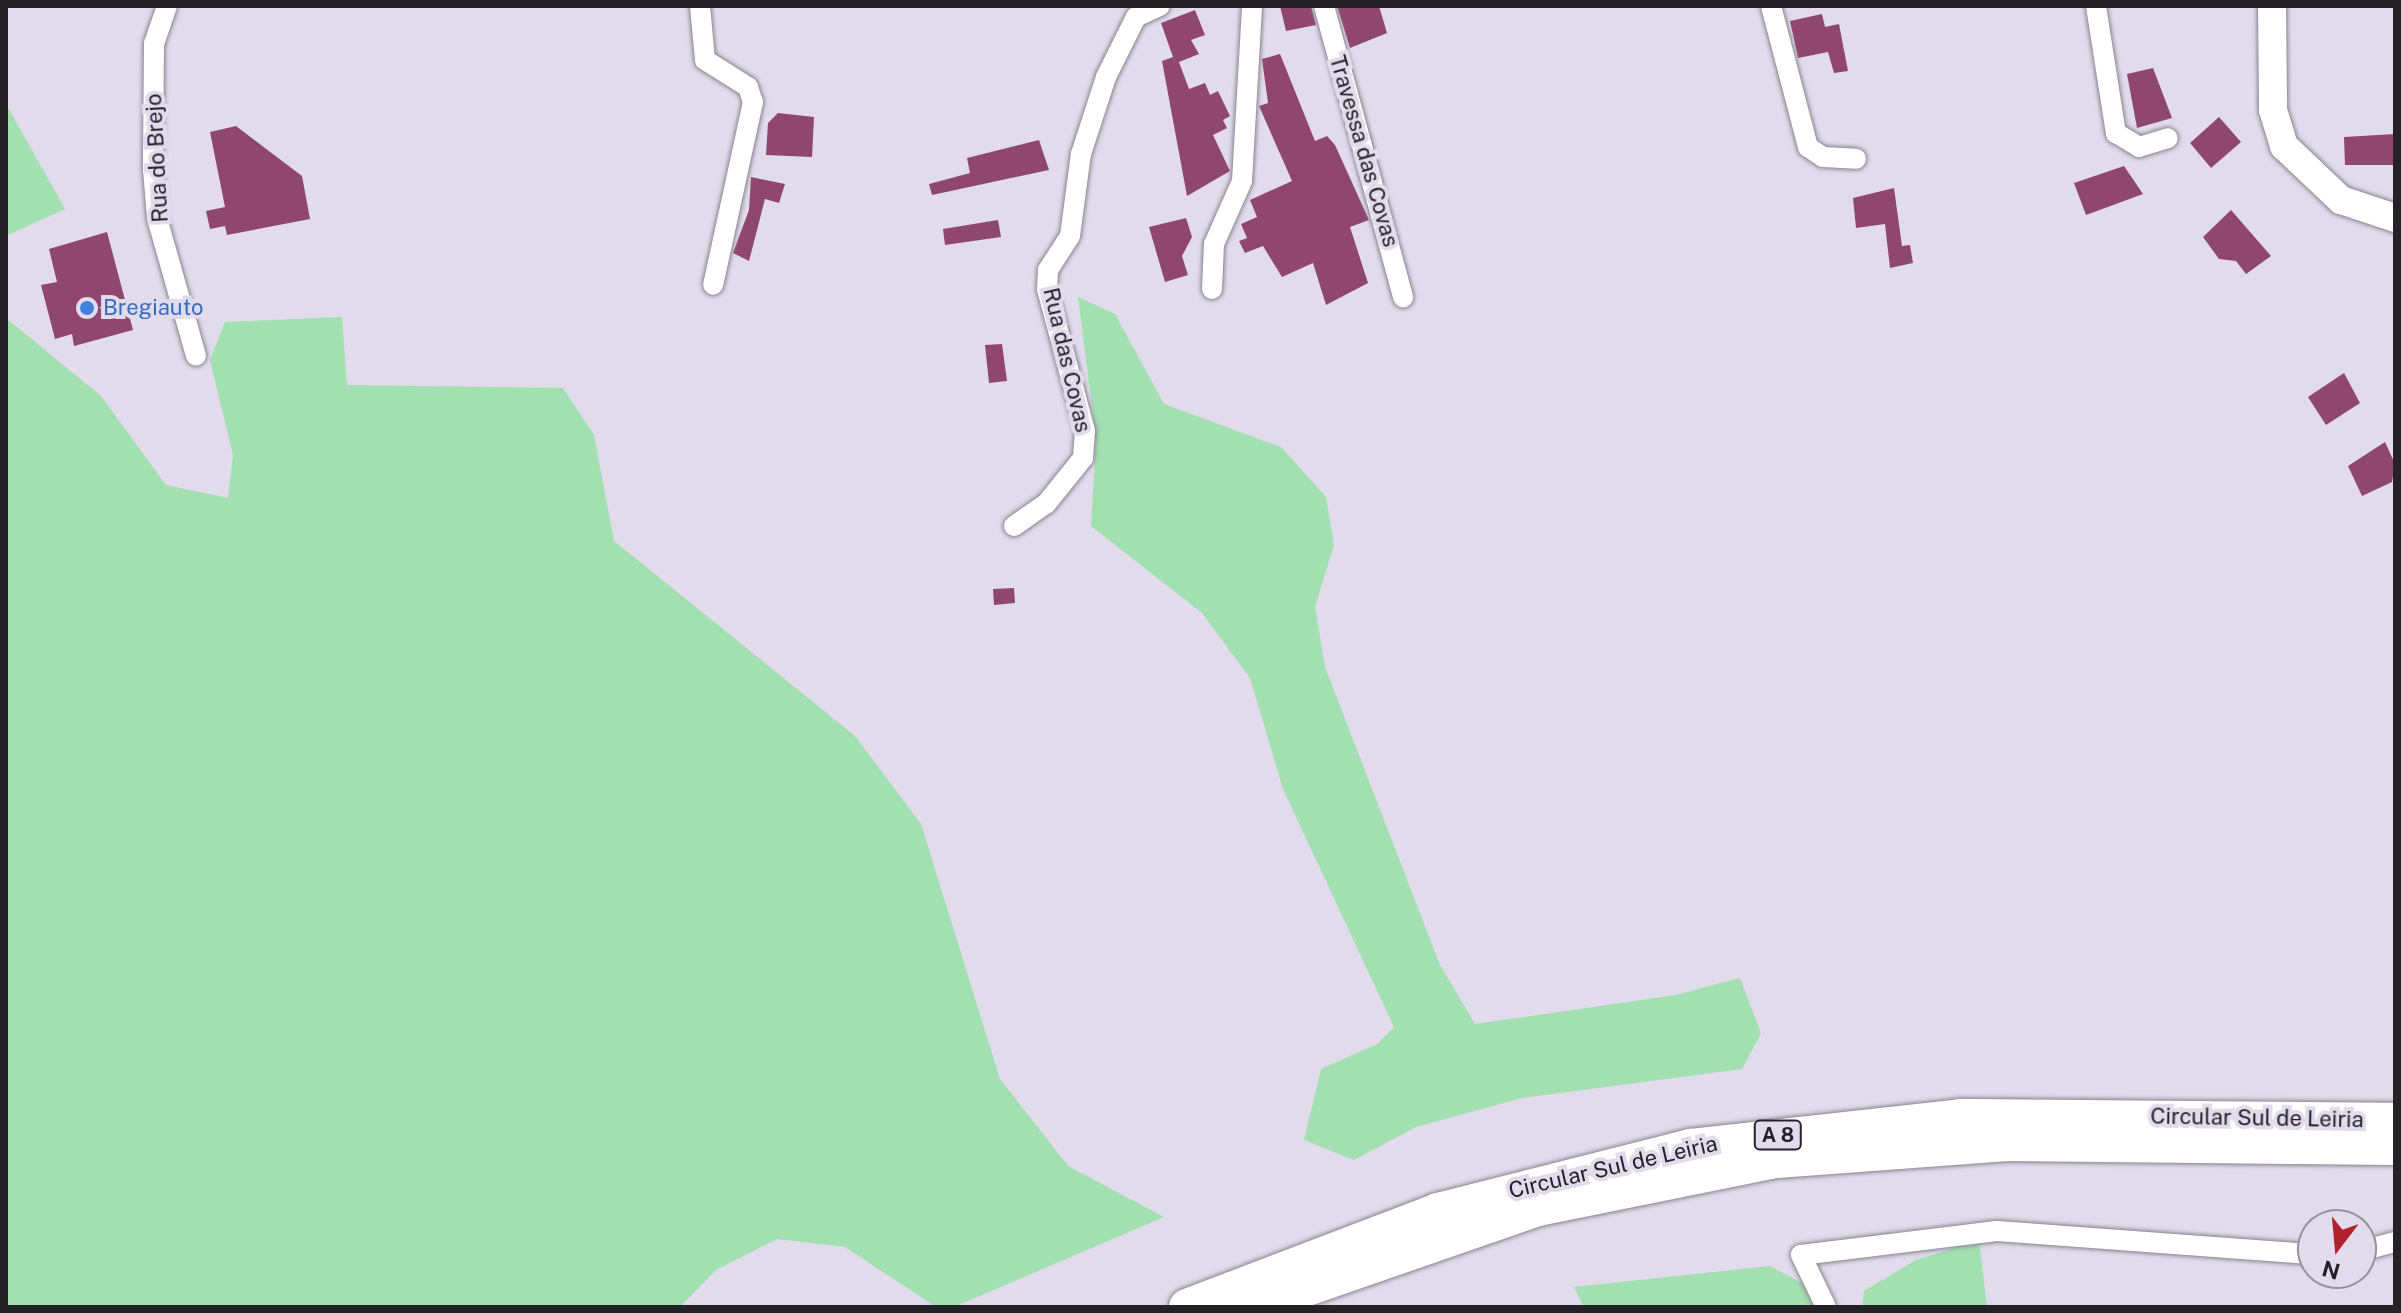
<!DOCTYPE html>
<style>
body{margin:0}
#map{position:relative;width:2401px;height:1313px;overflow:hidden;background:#e1dbeb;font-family:"Public Sans",sans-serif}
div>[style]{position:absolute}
.green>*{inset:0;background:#a2dfb1}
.building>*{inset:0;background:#90476f}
.roads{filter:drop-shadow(0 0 2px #898391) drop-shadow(0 0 2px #898391)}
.street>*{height:20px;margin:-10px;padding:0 10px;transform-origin:10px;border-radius:10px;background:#fff}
.secondary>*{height:28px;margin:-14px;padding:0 14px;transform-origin:14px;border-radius:14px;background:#fff}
.highway>*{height:36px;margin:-18px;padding:0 18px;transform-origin:18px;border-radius:18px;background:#fff}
.dots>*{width:22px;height:22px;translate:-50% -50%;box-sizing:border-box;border:4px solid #e1dbeb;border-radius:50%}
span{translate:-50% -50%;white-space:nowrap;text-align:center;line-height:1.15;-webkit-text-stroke:8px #e1dbeb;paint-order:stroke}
.shield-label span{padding:2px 6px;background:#e1dbeb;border:2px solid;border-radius:6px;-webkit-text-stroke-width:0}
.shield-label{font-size:20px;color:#242127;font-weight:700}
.street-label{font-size:22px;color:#242127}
.shop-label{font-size:22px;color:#366cbe}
.left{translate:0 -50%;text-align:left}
.frame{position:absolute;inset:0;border:8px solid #242127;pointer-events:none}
.north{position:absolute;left:2297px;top:1209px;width:80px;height:80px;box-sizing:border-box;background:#e1dbeb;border:2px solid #95919d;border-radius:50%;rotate:196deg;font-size:22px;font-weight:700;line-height:32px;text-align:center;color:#242127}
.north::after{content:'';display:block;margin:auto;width:28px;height:36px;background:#b21f2e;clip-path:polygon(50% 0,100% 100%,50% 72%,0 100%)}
</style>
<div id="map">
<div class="green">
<div style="clip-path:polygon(6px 104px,65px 209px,6px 236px)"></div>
<div style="clip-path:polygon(1078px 297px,1115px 314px,1164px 404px,1281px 447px,1326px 497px,1334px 545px,1315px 607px,1325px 667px,1440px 965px,1475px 1024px,1676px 995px,1740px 978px,1761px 1033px,1742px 1069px,1522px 1098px,1416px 1127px,1354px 1160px,1304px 1140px,1321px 1069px,1377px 1044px,1394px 1027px,1283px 789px,1250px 678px,1202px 613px,1091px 526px,1096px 439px)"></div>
<div style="clip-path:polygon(342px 317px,347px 385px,563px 388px,594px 435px,614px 541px,855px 736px,921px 824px,1000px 1079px,1068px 1166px,1164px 1217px,954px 1307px,936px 1307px,845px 1247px,777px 1239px,716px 1270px,680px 1307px,6px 1307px,6px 318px,101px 396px,166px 485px,228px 498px,233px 455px,210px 360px,225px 322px)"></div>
<div style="clip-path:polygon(1979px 1240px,1987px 1307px,1862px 1307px,1864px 1291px,1916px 1260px)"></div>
<div style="clip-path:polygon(1770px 1266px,1802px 1283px,1815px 1307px,1584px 1307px,1574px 1287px)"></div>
</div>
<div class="building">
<div style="clip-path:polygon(1280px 6px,1311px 6px,1316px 25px,1286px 31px)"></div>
<div style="clip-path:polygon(1337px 6px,1379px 6px,1387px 33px,1350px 48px)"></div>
<div style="clip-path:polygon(1195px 10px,1205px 35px,1191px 40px,1199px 54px,1179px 62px,1189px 89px,1205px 83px,1210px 95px,1218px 91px,1230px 116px,1223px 120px,1227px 128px,1213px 135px,1230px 171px,1187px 196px,1162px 61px,1173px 57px,1161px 23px)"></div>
<div style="clip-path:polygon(1822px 14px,1825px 27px,1839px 24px,1848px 71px,1834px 73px,1828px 52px,1798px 58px,1790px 21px)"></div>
<div style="clip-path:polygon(1280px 54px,1315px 141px,1327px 136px,1335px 145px,1369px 220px,1350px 227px,1368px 283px,1326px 305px,1313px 263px,1282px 277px,1263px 246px,1245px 253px,1239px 241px,1247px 238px,1241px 224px,1257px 217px,1250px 200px,1292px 181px,1259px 106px,1268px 103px,1262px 59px)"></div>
<div style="clip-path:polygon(2153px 68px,2172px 118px,2137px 128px,2127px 74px)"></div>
<div style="clip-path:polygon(778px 113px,814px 117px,812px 157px,766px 155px,768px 123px)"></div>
<div style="clip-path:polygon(2219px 117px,2241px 142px,2211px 168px,2190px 143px)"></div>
<div style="clip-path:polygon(236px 126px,302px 176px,310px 219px,227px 235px,225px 226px,210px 229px,206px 211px,225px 207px,210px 132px)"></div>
<div style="clip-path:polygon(2395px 134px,2395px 165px,2345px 165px,2344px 137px)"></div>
<div style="clip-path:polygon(1039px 140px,1049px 170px,932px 195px,929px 184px,970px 173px,967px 158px)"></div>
<div style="clip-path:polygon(2124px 166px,2143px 194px,2086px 215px,2074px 183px)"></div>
<div style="clip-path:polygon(751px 177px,785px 184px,779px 203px,765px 199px,749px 261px,733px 253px,749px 210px)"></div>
<div style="clip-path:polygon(1894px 188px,1902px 246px,1910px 245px,1913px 263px,1890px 268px,1885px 224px,1856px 228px,1853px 198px)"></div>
<div style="clip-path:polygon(2231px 210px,2271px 256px,2246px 274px,2236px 261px,2219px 259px,2203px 237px)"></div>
<div style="clip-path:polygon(1186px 218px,1192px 237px,1182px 256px,1188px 275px,1165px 282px,1149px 227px)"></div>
<div style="clip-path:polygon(998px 220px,1001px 237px,945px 245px,943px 229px)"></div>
<div style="clip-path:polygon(107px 232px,133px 330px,74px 346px,72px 334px,55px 339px,41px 285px,57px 282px,49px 249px)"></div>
<div style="clip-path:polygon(1002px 344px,1007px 381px,989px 383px,985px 345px)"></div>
<div style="clip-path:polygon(2344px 373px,2360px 403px,2326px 425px,2308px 397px)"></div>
<div style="clip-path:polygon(2385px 442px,2395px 464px,2392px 482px,2362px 496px,2348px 466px)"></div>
<div style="clip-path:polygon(1014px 588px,1015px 603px,994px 605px,993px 589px)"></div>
</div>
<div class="roads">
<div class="street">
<div style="left:167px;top:6px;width:39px;rotate:109deg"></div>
<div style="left:154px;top:43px;width:126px;rotate:90.5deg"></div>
<div style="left:153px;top:169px;width:49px;rotate:85.3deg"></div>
<div style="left:157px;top:218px;width:143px;rotate:74.2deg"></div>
<div style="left:700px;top:6px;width:54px;rotate:84.7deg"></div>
<div style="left:705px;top:60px;width:51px;rotate:32.1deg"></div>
<div style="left:748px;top:87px;width:16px;rotate:72deg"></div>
<div style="left:753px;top:102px;width:187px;rotate:102.3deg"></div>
<div style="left:1324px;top:6px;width:302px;rotate:74.8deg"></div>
<div style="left:1771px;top:6px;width:146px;rotate:75.3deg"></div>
<div style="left:1808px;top:147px;width:18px;rotate:34deg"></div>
<div style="left:1823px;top:157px;width:33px;rotate:3deg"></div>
<div style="left:2096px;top:6px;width:129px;rotate:81.1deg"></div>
<div style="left:2116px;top:133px;width:27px;rotate:31deg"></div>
<div style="left:2139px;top:147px;width:30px;rotate:-17deg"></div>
<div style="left:1212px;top:289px;width:45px;rotate:-87.5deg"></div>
<div style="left:1214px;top:244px;width:69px;rotate:-66deg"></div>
<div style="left:1242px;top:181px;width:175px;rotate:-86.7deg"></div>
<div style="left:1014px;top:526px;width:39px;rotate:-35deg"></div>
<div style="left:1046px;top:504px;width:59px;rotate:-51.2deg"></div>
<div style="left:1083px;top:458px;width:27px;rotate:-86deg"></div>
<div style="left:1085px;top:431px;width:147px;rotate:-105deg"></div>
<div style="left:1047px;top:289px;width:19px;rotate:-87deg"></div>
<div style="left:1048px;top:270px;width:40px;rotate:-57.1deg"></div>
<div style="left:1070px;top:236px;width:83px;rotate:-82.4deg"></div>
<div style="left:1081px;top:154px;width:81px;rotate:-72deg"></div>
<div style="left:1106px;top:77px;width:67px;rotate:-63.4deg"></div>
<div style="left:1136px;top:17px;width:26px;rotate:-25deg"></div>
<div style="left:2361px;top:1251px;width:35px;rotate:-15deg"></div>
<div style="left:1826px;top:1307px;width:58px;rotate:-115.7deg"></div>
<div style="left:1801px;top:1255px;width:197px;rotate:-7deg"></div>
<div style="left:1997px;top:1231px;width:317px;rotate:4.2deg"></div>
</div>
<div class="secondary">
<div style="left:2272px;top:6px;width:104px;rotate:89.4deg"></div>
<div style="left:2273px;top:110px;width:38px;rotate:73deg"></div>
<div style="left:2284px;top:146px;width:79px;rotate:43.5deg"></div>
<div style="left:2341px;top:200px;width:57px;rotate:18.4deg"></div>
</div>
<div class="highway">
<div style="left:1187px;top:1307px;width:269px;rotate:-20.9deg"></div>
<div style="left:1438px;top:1211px;width:261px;rotate:-14.2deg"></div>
<div style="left:1691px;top:1147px;width:272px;rotate:-6.3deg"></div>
<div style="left:1961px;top:1117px;width:434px;rotate:0.5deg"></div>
<div style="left:1252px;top:1307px;width:303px;rotate:-19.1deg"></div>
<div style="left:1538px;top:1208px;width:244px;rotate:-11.4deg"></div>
<div style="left:1777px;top:1160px;width:231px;rotate:-4.2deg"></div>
<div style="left:2007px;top:1143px;width:388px;rotate:0.6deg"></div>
</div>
</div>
<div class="dots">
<div style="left:87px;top:308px;background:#3f7fe0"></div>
</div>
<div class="shield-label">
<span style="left:1778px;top:1135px">A 8</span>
</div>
<div class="street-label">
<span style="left:1364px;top:151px;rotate:74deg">Travessa das Covas</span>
<span style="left:157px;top:158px;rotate:-93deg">Rua do Brejo</span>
<span style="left:1067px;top:360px;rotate:77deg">Rua das Covas</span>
<span style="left:2257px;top:1118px;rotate:1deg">Circular Sul de Leiria</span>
<span style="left:1613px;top:1167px;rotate:-13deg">Circular Sul de Leiria</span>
</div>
<div class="shop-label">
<span class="left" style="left:103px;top:308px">Bregiauto</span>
</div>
<div class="frame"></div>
<div class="north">N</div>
</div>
